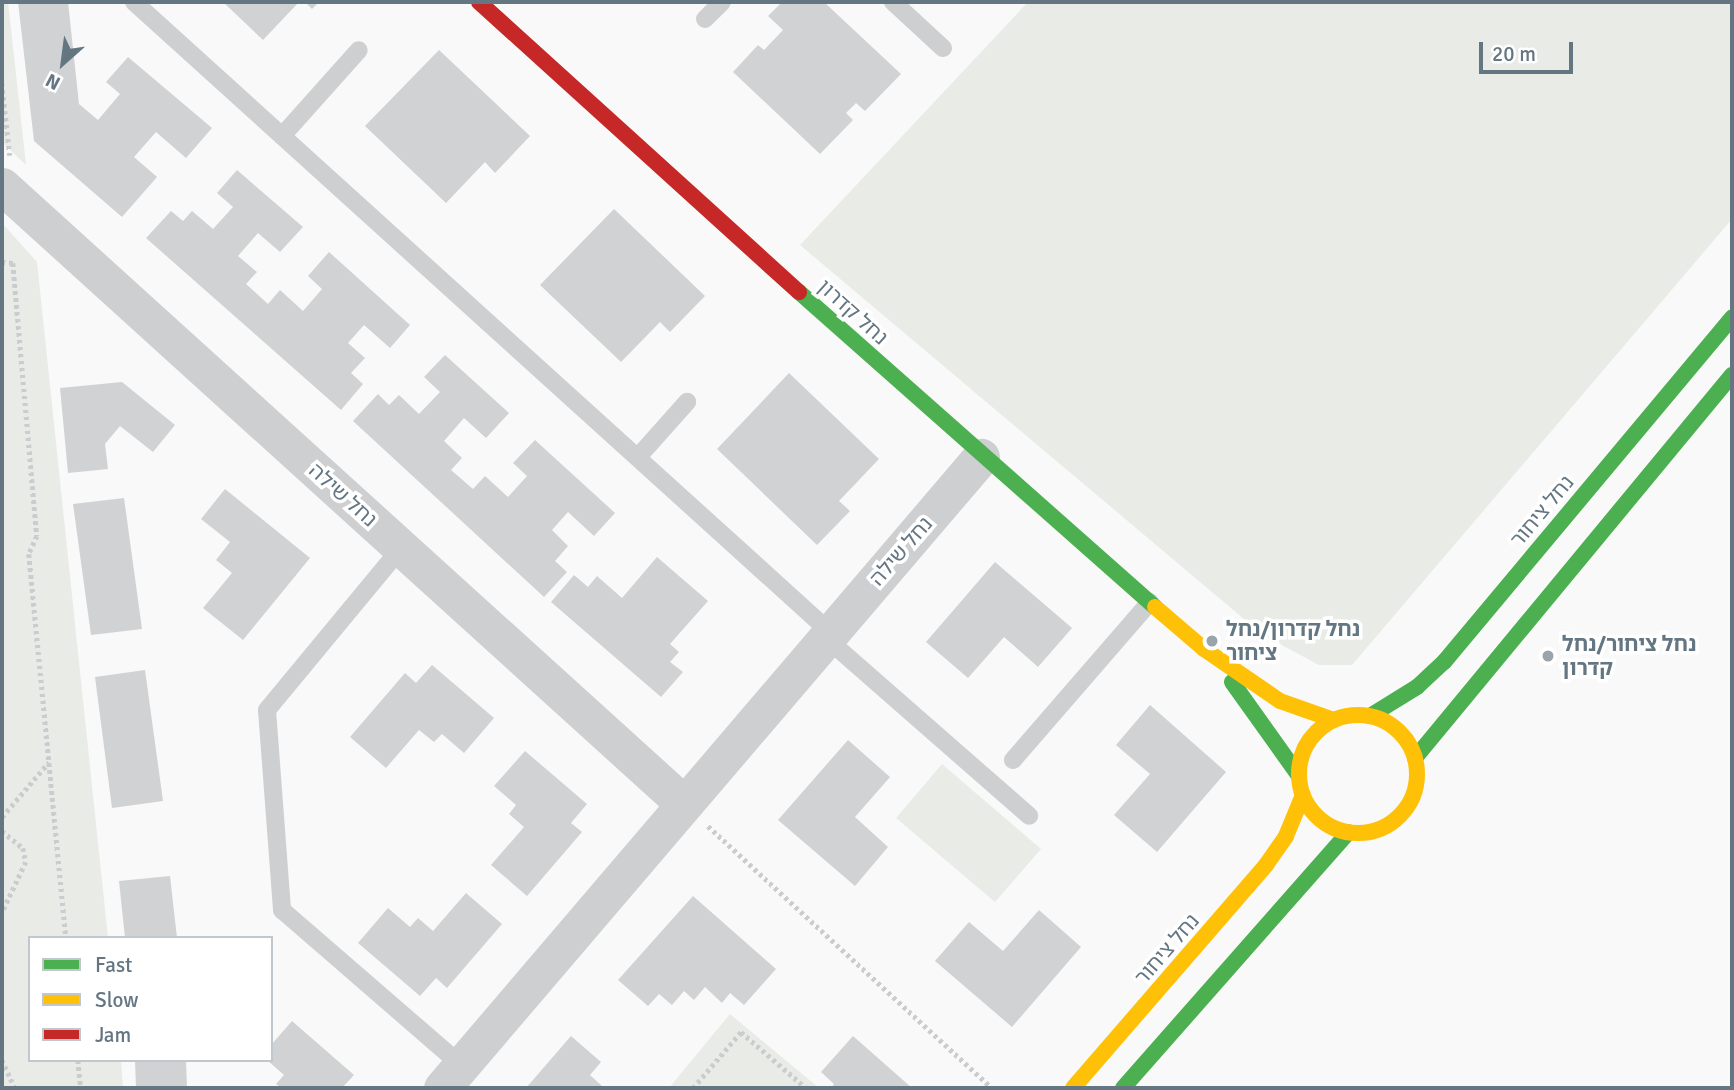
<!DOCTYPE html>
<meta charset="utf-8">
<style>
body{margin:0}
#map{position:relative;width:1734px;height:1090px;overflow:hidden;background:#f9f9f9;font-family:Signika,"Noto Sans Hebrew",sans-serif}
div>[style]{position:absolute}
.green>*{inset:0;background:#e8ebe6}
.building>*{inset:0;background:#d0d2d3}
.path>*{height:4.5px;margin-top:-2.25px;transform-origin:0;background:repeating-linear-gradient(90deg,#cbcccd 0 3.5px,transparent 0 7px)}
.lane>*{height:18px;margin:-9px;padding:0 9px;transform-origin:9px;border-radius:9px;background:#cecfd0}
.street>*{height:37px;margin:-18.5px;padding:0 18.5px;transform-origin:18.5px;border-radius:18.5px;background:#cecfd0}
.fast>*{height:16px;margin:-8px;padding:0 8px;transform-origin:8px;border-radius:8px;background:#4caf50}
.slow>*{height:16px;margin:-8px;padding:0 8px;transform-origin:8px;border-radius:8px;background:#ffc107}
.slow>.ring{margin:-8px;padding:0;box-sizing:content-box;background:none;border:16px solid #ffc107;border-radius:50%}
.jam>*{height:16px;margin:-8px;padding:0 8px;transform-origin:8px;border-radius:8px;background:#c62828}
.dots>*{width:19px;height:19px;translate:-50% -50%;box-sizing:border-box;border:4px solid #fff;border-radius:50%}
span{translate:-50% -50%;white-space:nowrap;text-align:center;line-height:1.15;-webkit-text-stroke:7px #fff;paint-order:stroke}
.street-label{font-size:21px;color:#657683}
.poi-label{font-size:21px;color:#657683;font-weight:700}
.left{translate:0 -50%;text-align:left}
.frame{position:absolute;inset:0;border:4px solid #657683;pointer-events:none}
.legend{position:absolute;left:28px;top:936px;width:245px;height:126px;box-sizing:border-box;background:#fff;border:2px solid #c1c8cd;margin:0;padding:9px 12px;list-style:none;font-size:21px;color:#657683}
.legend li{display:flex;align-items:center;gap:14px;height:35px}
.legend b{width:35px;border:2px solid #c1c8cd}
.north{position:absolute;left:28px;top:28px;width:70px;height:70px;-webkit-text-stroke:5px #fff;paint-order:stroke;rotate:208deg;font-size:19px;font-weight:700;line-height:28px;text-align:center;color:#657683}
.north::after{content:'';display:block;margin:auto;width:24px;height:32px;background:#657683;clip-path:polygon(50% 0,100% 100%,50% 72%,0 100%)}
.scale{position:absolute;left:1479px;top:42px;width:94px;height:32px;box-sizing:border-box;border:4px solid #657683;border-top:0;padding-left:9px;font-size:21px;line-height:24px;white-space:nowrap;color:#657683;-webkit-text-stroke:5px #fff;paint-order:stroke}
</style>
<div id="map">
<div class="green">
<div style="clip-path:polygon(2px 2px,8px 2px,26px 165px,2px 142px)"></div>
<div style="clip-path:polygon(1028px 2px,1732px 2px,1732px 219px,1352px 665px,1319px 665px,1263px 635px,800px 245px)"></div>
<div style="clip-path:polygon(2px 223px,37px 262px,108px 938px,30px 938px,30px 1060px,121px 1060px,123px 1088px,2px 1088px)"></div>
<div style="clip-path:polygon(942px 764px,1041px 849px,995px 902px,896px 818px)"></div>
<div style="clip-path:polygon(730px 1014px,819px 1088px,669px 1088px)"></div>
</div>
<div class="building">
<div style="clip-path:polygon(18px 2px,68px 2px,79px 104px,98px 120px,120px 94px,106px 82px,128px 57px,212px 128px,186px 158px,156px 132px,134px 157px,157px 177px,122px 217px,34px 141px)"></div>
<div style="clip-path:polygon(223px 2px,299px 2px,263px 40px)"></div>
<div style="clip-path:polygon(305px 2px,319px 2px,312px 9px)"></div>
<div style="clip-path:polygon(782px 2px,824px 2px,901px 74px,865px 111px,856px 103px,846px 113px,853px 120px,820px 154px,733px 72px,758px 45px,764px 50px,783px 30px,768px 16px)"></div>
<div style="clip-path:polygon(439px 50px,530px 136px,495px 173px,485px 162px,446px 203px,365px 126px)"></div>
<div style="clip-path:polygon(237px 170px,303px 227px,280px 252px,258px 233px,238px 256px,257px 272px,246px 284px,268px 304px,280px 290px,303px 311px,322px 289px,308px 276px,329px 252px,410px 325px,390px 348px,364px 325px,348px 343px,365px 358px,351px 373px,363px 384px,341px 410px,146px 238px,171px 211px,183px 221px,192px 211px,213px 229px,233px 207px,217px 193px)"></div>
<div style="clip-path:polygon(614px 209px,705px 296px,670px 332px,660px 322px,621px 362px,540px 285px)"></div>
<div style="clip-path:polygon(445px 355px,509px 413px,486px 438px,464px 418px,444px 441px,462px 458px,451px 470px,473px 489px,485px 476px,508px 497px,527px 476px,513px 463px,535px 440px,615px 513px,594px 536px,568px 512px,552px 530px,568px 546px,555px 561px,567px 572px,544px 597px,353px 421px,378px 394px,389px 405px,399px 395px,419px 414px,440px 392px,424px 377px)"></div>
<div style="clip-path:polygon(789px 373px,879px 459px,839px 501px,850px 511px,817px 545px,717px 449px)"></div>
<div style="clip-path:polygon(122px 382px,175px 425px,153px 452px,120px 426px,105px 444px,108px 469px,68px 473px,60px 388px)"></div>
<div style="clip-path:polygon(225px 489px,310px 558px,243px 640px,203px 608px,232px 573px,216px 560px,230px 542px,201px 519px)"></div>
<div style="clip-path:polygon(124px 498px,142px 629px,91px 635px,73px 504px)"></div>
<div style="clip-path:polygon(657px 557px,708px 601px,670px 644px,679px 652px,670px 662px,683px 672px,661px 697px,551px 602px,574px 575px,588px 587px,597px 576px,622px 598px)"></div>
<div style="clip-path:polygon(995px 562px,1072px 628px,1038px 667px,1004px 637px,968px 678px,926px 642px)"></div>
<div style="clip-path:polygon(432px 665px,494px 718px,464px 753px,442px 734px,434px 742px,419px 730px,386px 768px,350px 737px,405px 673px,416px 683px)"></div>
<div style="clip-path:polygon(145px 670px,163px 801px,112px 808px,95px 677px)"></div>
<div style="clip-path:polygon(1150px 705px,1226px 772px,1157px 852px,1114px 815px,1150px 774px,1116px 745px)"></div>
<div style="clip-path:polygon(848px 740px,890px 777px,855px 817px,888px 847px,855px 886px,778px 820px)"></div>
<div style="clip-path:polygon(525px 751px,587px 804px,571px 823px,582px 832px,527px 896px,491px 865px,524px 827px,509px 814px,516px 805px,494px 786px)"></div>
<div style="clip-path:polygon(170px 876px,177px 938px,125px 938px,119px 881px)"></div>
<div style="clip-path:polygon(466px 893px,502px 924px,447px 988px,436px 978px,420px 996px,358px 943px,388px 908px,410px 927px,418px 918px,433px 931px)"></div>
<div style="clip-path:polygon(693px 896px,776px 969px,744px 1005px,730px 993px,722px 1003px,705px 987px,694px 1000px,684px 991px,672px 1005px,659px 994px,648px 1006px,618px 980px)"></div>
<div style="clip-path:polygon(1039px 910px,1081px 947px,1012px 1027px,935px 961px,969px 922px,1003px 951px)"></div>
<div style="clip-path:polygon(292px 1021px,354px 1075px,342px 1088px,282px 1088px,276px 1084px,284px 1075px,267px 1060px,271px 1060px,271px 1045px)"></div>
<div style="clip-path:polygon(571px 1036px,601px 1062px,590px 1075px,602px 1086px,526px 1088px)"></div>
<div style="clip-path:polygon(853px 1036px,912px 1088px,831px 1088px,834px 1084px,821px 1072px)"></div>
<div style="clip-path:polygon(135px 1060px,186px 1060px,187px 1088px,136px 1088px)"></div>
</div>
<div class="path">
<div style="left:2px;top:83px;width:73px;rotate:83.7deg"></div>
<div style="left:2px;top:262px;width:11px;rotate:5deg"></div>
<div style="left:13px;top:263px;width:274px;rotate:85deg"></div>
<div style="left:37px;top:536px;width:20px;rotate:114deg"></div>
<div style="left:29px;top:554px;width:386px;rotate:84.5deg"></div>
<div style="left:2px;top:817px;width:72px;rotate:-49.5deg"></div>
<div style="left:708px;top:826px;width:386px;rotate:42.7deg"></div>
<div style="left:2px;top:831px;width:27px;rotate:39deg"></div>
<div style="left:23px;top:848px;width:14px;rotate:78deg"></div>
<div style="left:26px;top:862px;width:56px;rotate:115.2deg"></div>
<div style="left:2px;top:1060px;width:31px;rotate:65deg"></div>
<div style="left:78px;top:1060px;width:28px;rotate:84deg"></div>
<div style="left:693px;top:1088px;width:74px;rotate:-49.4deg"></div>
<div style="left:741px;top:1032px;width:86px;rotate:40.7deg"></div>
</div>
<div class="lane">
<div style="left:134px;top:2px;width:940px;rotate:42.15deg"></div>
<div style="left:893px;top:2px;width:68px;rotate:42.6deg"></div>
<div style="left:705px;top:19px;width:24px;rotate:-45deg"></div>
<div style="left:282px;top:136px;width:115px;rotate:-48.2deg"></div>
<div style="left:638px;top:457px;width:74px;rotate:-48.3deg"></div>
<div style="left:401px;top:548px;width:210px;rotate:129.6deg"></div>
<div style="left:267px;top:710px;width:201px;rotate:85.7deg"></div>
<div style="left:282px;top:910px;width:237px;rotate:40.9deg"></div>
<div style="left:826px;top:638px;width:270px;rotate:41.2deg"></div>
<div style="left:1013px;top:760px;width:209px;rotate:-49.1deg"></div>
</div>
<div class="street">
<div style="left:2px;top:186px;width:920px;rotate:42.18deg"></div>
<div style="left:442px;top:1088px;width:830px;rotate:-49.5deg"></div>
</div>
<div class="fast">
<div style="left:799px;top:292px;width:475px;rotate:41.5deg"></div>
<div style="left:1232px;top:682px;width:115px;rotate:54.5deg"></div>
<div style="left:1370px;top:716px;width:55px;rotate:-31.7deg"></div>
<div style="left:1417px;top:687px;width:37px;rotate:-43deg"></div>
<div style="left:1444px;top:662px;width:449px;rotate:-50.1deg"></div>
<div style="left:1415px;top:758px;width:497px;rotate:-50.4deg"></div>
<div style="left:1123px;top:1088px;width:341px;rotate:-48.6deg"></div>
</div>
<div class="slow">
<div style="left:1155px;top:607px;width:65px;rotate:40.6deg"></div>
<div style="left:1204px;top:649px;width:92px;rotate:34.4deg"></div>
<div style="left:1280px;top:701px;width:57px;rotate:19.4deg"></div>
<div class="ring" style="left:1299px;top:715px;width:102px;height:102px"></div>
<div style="left:1073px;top:1088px;width:295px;rotate:-49.1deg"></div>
<div style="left:1266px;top:865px;width:35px;rotate:-55deg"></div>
<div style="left:1286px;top:836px;width:44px;rotate:-67.5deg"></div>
</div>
<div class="jam">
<div style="left:479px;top:2px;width:432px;rotate:42.2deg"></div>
</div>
<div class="dots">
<div style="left:1212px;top:641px;background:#99a4ac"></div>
<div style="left:1548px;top:656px;background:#99a4ac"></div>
</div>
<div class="street-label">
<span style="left:853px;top:312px;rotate:42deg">נחל קדרון</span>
<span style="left:343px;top:495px;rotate:42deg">נחל שילה</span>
<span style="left:1542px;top:511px;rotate:-50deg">נחל ציחור</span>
<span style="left:901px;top:551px;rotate:-49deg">נחל שילה</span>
<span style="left:1167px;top:949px;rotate:-49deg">נחל ציחור</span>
</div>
<div class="poi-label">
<span class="left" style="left:1226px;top:641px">נחל קדרון/נחל<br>ציחור</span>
<span class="left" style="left:1562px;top:656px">נחל ציחור/נחל<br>קדרון</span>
</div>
<div class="frame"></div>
<ul class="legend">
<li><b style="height:9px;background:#4caf50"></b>Fast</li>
<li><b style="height:9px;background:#ffc107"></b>Slow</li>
<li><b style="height:9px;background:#c62828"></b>Jam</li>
</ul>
<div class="north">N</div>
<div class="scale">20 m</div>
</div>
